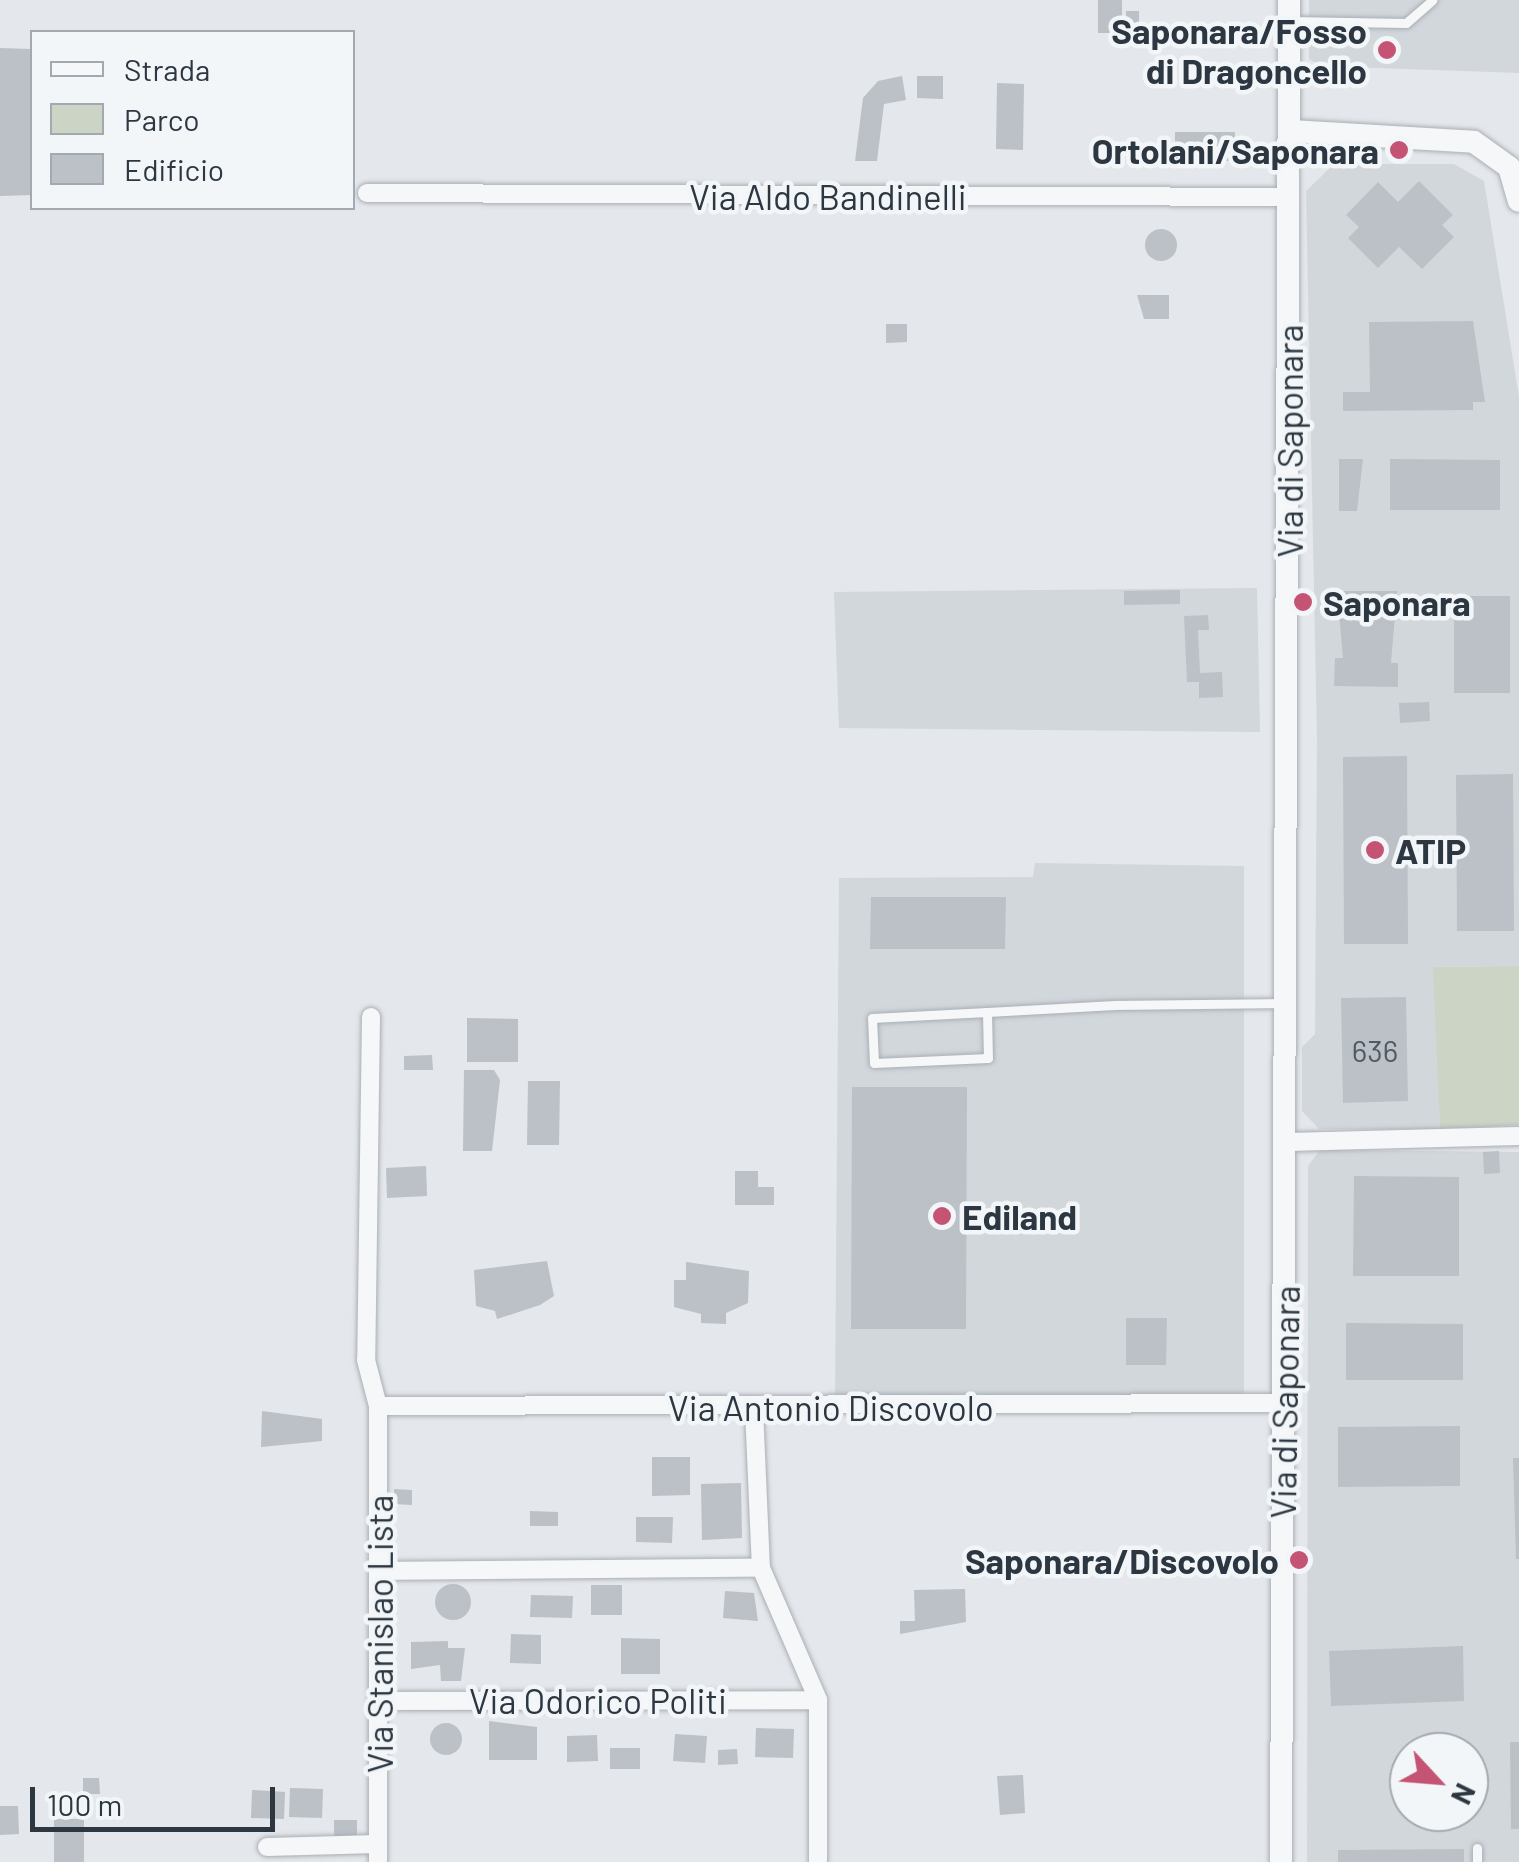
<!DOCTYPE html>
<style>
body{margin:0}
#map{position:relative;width:1519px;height:1862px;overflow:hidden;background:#e4e7eb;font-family:Barlow,sans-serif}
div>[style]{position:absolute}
.built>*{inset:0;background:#d2d7dc}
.green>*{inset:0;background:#cbd4c5}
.building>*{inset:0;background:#bbc1c7}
.round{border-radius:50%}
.roads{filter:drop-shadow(0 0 2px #a9afb5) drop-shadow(0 0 2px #a9afb5)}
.service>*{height:9px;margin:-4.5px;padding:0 4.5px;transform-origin:4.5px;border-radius:4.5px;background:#f6f7f9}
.minor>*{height:18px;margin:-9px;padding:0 9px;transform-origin:9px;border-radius:9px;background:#f6f7f9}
.tertiary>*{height:22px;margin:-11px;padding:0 11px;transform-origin:11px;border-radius:11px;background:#f6f7f9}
.dots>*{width:28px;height:28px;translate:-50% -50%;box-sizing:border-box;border:5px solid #f3f6f8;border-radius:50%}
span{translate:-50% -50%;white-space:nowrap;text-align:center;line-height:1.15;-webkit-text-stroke:9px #f3f6f8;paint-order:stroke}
.number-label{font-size:30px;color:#505a63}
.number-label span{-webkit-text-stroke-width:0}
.poi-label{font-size:35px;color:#2c3742;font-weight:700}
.right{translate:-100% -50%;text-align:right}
.left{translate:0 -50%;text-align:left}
.street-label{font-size:35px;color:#2c3742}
.legend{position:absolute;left:30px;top:30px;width:325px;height:180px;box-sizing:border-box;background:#f3f6f8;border:2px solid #a3aaaf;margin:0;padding:12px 18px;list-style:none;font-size:30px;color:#2c3742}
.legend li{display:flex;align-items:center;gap:20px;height:50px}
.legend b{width:50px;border:2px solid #a3aaaf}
.north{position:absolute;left:1389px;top:1732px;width:100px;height:100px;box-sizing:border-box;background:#f3f6f8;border:2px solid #a3aaaf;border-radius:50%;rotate:116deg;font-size:28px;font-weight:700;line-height:40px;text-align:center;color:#2c3742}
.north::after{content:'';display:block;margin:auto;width:35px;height:45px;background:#c55374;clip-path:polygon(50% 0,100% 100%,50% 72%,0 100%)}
.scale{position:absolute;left:30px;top:1787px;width:245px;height:45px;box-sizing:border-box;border:5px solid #2c3742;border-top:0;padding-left:12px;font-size:30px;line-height:35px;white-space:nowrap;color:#2c3742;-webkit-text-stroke:8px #f3f6f8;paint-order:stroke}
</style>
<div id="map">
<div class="built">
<div style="clip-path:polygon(1309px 0,1519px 0,1519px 73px,1321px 66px,1309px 59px)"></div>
<div style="clip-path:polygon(1334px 164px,1454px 164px,1484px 181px,1519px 397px,1519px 966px,1434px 967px,1440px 1129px,1319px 1129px,1302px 1111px,1302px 1047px,1315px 1034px,1317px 739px,1306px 191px)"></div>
<div style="clip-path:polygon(1257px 588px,1260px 732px,839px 728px,834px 592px)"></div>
<div style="clip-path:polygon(1035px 863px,1244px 866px,1244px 1397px,835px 1401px,839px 878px,1033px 877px)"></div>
<div style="clip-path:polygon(evenodd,1320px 1150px,1519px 1152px,1519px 1862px,1307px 1862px,1308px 1166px,1320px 1150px,1409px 1752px,1469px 1752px,1469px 1812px,1409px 1812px,1409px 1752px)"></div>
</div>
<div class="green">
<div style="clip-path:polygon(1519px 966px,1519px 1125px,1440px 1129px,1433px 967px)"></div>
</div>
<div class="building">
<div style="clip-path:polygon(1098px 0,1122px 0,1122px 26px,1114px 33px,1098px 33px)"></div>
<div style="clip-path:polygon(1126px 11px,1139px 11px,1139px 32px,1126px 31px)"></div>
<div style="clip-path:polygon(0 48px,32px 49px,32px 195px,0 196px)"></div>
<div style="clip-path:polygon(902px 76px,906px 100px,884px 104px,877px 161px,855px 161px,863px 98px,878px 81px)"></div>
<div style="clip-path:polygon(917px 76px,943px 76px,943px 99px,917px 98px)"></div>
<div style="clip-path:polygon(997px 83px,1024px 84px,1023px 150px,996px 149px)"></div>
<div style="clip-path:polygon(1175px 132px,1235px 132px,1235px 161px,1175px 161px)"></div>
<div style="clip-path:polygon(1419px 181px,1453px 215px,1442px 225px,1454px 237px,1422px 269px,1399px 247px,1378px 268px,1348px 238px,1359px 227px,1346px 215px,1378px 182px,1398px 202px)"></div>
<div class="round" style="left:1145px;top:229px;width:32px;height:32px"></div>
<div style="clip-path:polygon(1137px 295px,1169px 295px,1169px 319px,1144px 319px)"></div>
<div style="clip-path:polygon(1473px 321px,1485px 402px,1473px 402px,1473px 410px,1343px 411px,1343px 392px,1370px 392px,1369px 322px)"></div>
<div style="clip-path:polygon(886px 324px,907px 324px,907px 342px,886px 343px)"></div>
<div style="clip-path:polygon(1339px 459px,1363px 459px,1357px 511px,1339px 511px)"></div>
<div style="clip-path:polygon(1390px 459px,1500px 460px,1500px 510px,1390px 510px)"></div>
<div style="clip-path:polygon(1180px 590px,1180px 604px,1124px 605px,1124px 591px)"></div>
<div style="clip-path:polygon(1337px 591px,1397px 591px,1391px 663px,1398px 663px,1398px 687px,1334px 686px,1335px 658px,1343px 658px)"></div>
<div style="clip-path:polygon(1454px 596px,1510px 596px,1510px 693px,1454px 693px)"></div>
<div style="clip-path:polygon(1208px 615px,1209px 630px,1198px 630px,1200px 673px,1222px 672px,1223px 697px,1199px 698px,1199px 682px,1187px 682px,1184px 616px)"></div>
<div style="clip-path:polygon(1429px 702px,1430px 721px,1400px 723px,1399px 703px)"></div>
<div style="clip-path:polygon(1407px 756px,1408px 944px,1344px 944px,1343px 757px)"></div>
<div style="clip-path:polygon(1513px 774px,1514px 931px,1457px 931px,1456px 775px)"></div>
<div style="clip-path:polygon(871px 897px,1006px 897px,1005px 949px,870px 949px)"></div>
<div style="clip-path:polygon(1406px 997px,1408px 1101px,1343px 1103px,1341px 998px)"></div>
<div style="clip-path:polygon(467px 1018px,518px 1019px,518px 1062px,467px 1062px)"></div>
<div style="clip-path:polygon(432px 1055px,433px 1070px,404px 1070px,404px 1056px)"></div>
<div style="clip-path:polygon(464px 1070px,494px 1070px,500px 1080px,492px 1151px,463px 1151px)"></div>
<div style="clip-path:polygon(528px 1081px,560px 1081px,559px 1145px,527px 1145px)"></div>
<div style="clip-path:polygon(852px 1087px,967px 1087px,966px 1329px,851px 1329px)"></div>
<div style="clip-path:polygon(1499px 1151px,1500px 1173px,1484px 1174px,1483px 1152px)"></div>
<div style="clip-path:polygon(426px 1166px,427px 1196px,387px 1198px,386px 1168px)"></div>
<div style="clip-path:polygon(735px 1171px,758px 1171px,758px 1187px,774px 1187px,774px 1205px,735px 1205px)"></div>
<div style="clip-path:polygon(1354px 1176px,1459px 1177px,1459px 1276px,1353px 1276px)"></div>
<div style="clip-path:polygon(547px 1261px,554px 1296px,540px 1305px,497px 1319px,495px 1311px,476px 1306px,474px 1270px)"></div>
<div style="clip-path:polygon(686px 1262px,749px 1271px,748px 1303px,726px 1313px,726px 1324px,701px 1323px,701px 1314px,674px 1307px,674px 1280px,686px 1280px)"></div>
<div style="clip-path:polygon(1126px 1318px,1167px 1318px,1166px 1365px,1126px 1365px)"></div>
<div style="clip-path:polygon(1346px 1323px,1463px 1324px,1463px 1380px,1346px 1380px)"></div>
<div style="clip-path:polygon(262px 1411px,322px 1419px,322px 1441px,261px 1447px)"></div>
<div style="clip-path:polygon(1460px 1426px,1460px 1486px,1338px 1487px,1338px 1427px)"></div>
<div style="clip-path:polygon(652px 1457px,690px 1457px,690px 1495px,652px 1496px)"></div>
<div style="clip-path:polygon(1513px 1458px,1519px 1458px,1519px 1559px,1516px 1559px)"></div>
<div style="clip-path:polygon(741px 1483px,742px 1538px,702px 1540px,701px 1484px)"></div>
<div style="clip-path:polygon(394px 1489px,412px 1490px,412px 1505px,394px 1504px)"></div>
<div style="clip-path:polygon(530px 1511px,558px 1512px,558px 1526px,530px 1526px)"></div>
<div style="clip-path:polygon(636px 1517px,673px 1517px,672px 1543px,636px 1542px)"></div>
<div class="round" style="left:435px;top:1584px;width:36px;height:36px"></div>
<div style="clip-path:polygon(591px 1585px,622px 1585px,622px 1615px,591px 1615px)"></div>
<div style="clip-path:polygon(965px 1589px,966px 1622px,900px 1634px,900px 1621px,915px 1621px,914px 1590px)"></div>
<div style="clip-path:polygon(725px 1591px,754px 1593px,758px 1621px,723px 1618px)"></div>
<div style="clip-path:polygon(531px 1595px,573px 1596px,572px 1618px,530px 1617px)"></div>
<div style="clip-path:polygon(511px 1634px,541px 1635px,541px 1664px,510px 1663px)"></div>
<div style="clip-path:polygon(621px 1638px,660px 1639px,660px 1674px,621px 1674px)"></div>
<div style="clip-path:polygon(448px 1641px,448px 1648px,465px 1648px,461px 1681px,441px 1681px,440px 1665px,411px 1669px,411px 1642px)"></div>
<div style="clip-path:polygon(1463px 1646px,1464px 1701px,1331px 1706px,1329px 1651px)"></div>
<div style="clip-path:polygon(489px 1721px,537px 1727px,537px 1760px,489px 1760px)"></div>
<div class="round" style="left:430px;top:1723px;width:32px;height:32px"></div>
<div style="clip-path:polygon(756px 1728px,794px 1729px,793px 1758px,755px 1757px)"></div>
<div style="clip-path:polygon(675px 1734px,707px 1736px,705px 1763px,673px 1761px)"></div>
<div style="clip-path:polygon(597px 1735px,598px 1761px,567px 1762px,567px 1736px)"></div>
<div style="clip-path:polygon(1510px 1742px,1519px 1742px,1519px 1829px,1511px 1829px)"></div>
<div style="clip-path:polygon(610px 1748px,640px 1748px,640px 1769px,610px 1769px)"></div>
<div style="clip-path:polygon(737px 1749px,738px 1764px,718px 1765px,718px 1750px)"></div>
<div style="clip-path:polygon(1023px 1775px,1025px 1813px,1000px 1815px,997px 1776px)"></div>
<div style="clip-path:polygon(83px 1778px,99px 1778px,100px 1794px,83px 1794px)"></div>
<div style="clip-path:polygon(290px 1788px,323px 1789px,322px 1818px,289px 1817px)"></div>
<div style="clip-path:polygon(252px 1790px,285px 1792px,284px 1819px,251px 1818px)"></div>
<div style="clip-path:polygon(0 1806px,18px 1806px,19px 1834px,0 1835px)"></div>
<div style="clip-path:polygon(54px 1819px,84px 1819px,84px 1862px,54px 1862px)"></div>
<div style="clip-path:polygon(334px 1820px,357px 1820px,357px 1837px,334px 1837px)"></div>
<div style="clip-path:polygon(1464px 1849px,1464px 1862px,1338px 1862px,1338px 1850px)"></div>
</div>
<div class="roads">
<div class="service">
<div style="left:1290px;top:21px;width:116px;rotate:1deg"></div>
<div style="left:1406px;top:23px;width:35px;rotate:-41deg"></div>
<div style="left:987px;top:1012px;width:46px;rotate:88.8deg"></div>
<div style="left:988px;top:1058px;width:114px;rotate:177.5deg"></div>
<div style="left:874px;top:1063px;width:45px;rotate:-92.5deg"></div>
<div style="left:872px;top:1018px;width:115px;rotate:-3deg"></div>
<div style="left:987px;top:1012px;width:128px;rotate:-3.1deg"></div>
<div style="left:1115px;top:1005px;width:169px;rotate:-0.7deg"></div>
<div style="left:1477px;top:1862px;width:14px;rotate:-90deg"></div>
</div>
<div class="minor">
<div style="left:367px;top:193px;width:923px;rotate:0.25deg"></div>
<div style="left:371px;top:1017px;width:343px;rotate:90.8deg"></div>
<div style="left:366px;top:1360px;width:48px;rotate:75.4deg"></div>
<div style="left:378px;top:1406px;width:456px;rotate:90deg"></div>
<div style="left:1287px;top:1142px;width:232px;rotate:-1.5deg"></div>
<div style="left:378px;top:1406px;width:905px;rotate:-0.19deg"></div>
<div style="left:754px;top:1409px;width:159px;rotate:87.5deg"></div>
<div style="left:761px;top:1568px;width:144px;rotate:66.6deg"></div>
<div style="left:818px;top:1700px;width:162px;rotate:90deg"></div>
<div style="left:380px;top:1571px;width:381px;rotate:-0.5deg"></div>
<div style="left:378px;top:1701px;width:440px;rotate:-0.1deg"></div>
<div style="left:267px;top:1847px;width:111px;rotate:-1.5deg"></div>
</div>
<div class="tertiary">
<div style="left:1291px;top:131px;width:183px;rotate:3.4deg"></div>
<div style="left:1474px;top:142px;width:43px;rotate:35.5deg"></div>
<div style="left:1509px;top:167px;width:35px;rotate:74deg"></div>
<div style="left:1281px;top:1862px;width:1862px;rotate:-89.75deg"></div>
</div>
</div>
<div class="dots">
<div style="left:1387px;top:50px;background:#c55374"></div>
<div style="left:1399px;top:150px;background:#c55374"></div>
<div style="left:1303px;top:602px;background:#c55374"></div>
<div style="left:1375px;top:850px;background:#c55374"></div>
<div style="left:942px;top:1216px;background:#c55374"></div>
<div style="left:1299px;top:1560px;background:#c55374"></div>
</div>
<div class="number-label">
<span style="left:1375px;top:1050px">636</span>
</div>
<div class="poi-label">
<span class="right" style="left:1367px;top:50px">Saponara/Fosso<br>di Dragoncello</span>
<span class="right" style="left:1379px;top:150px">Ortolani/Saponara</span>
<span class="left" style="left:1323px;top:602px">Saponara</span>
<span class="left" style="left:1395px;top:850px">ATIP</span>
<span class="left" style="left:962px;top:1216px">Ediland</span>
<span class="right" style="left:1279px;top:1560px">Saponara/Discovolo</span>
</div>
<div class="street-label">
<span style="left:828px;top:196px">Via Aldo Bandinelli</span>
<span style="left:1289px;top:441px;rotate:-90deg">Via di Saponara</span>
<span style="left:1284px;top:1402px;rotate:-89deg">Via di Saponara</span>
<span style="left:831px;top:1407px">Via Antonio Discovolo</span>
<span style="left:379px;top:1634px;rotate:-90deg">Via Stanislao Lista</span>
<span style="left:598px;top:1700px">Via Odorico Politi</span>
</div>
<ul class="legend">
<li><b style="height:12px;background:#f6f7f9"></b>Strada</li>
<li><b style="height:28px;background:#cbd4c5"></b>Parco</li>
<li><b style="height:28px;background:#bbc1c7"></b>Edificio</li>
</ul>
<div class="north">N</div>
<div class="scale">100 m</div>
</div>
